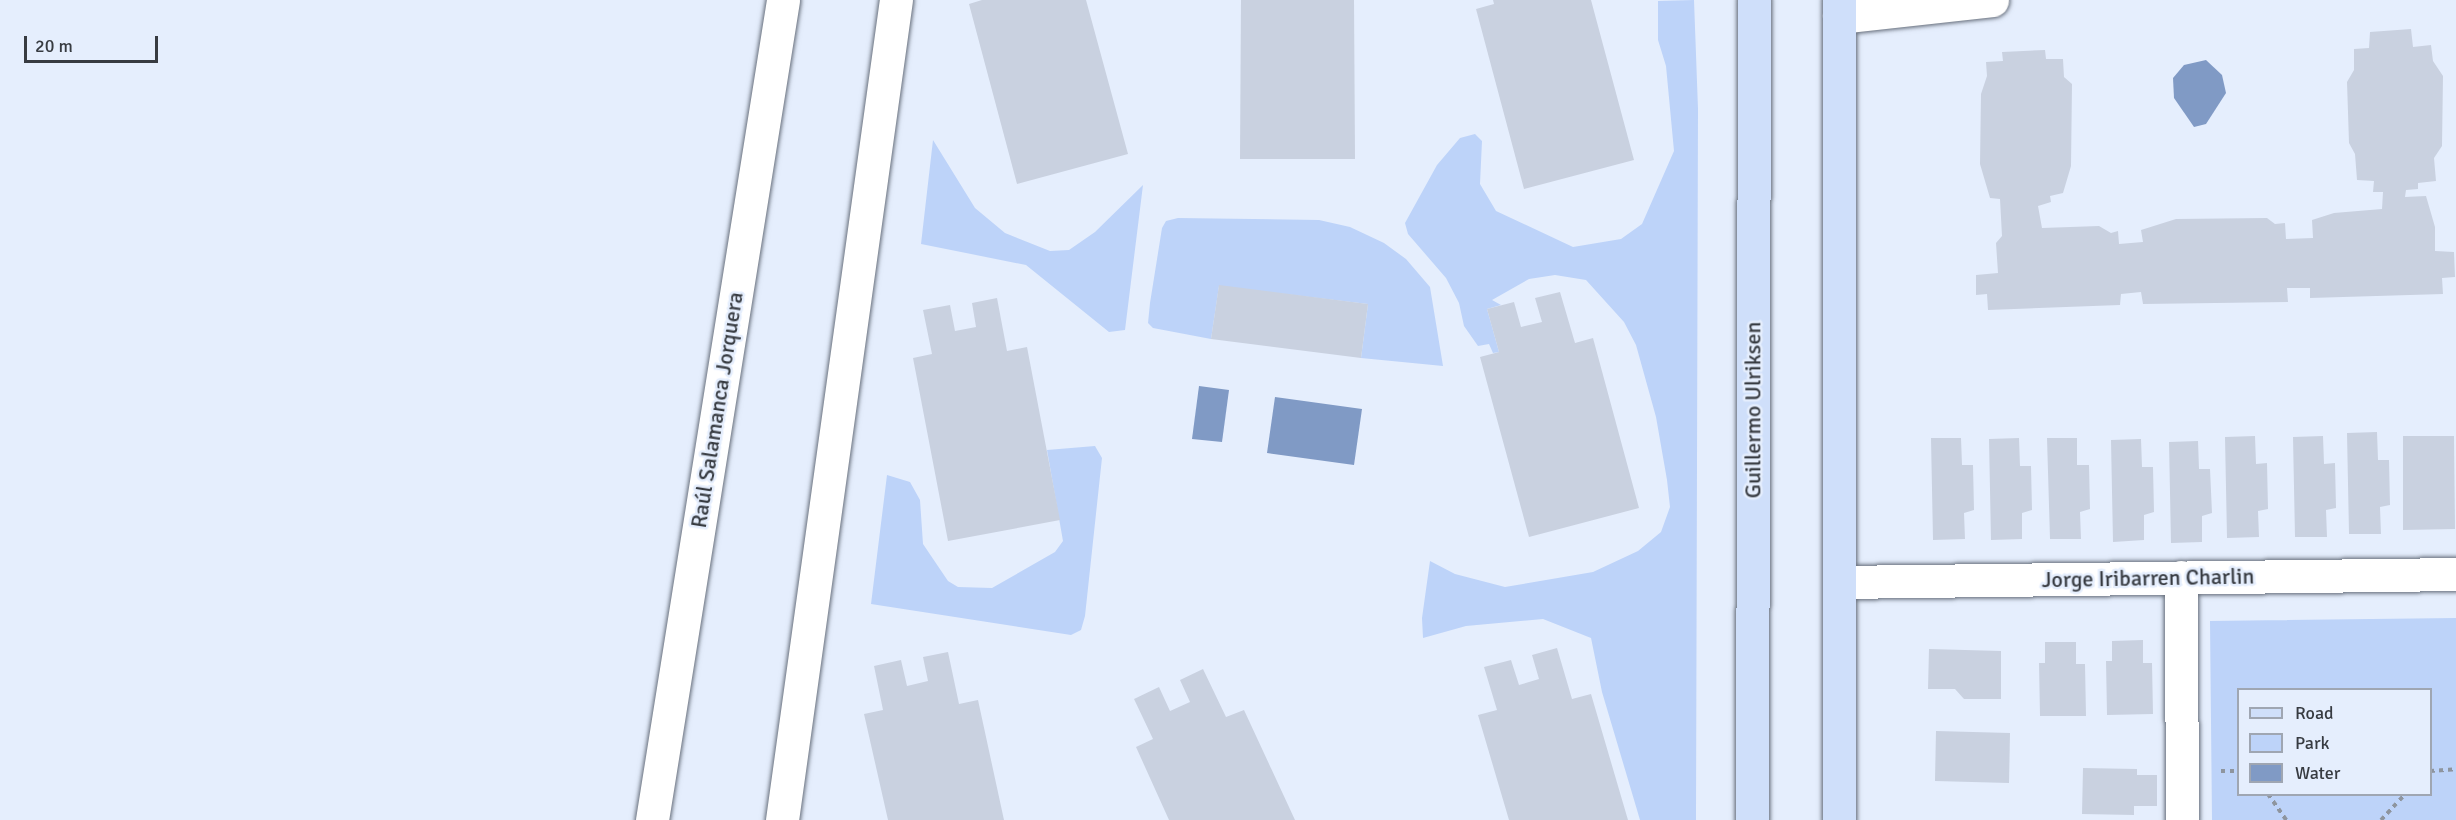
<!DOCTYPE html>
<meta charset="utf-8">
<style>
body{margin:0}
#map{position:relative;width:2456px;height:820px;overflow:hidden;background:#e5eefd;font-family:Signika,sans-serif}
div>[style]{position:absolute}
.green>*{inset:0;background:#bdd3f9}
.water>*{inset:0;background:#809ac5}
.building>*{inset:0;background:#c9d1e0}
.path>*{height:4px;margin-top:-2px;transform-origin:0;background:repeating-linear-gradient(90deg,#8e959f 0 4.5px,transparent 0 9px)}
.roads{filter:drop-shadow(0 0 2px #68707d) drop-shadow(0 0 2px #68707d)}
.minor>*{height:33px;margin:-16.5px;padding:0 16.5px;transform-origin:16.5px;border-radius:16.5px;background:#fff}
.major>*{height:33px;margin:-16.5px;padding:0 16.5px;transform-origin:16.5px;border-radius:16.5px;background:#cfdffa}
span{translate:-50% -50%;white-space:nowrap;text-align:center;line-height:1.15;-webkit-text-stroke:5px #e5eefd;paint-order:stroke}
.street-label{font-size:22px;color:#373b41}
.legend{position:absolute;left:2237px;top:688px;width:195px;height:108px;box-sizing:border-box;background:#e5eefd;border:2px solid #9fa6b2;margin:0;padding:8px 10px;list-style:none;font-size:18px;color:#373b41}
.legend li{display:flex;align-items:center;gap:12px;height:30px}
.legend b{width:30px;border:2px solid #9fa6b2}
.scale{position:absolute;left:24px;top:36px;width:134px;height:27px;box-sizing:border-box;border:3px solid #373b41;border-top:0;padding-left:8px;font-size:18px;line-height:21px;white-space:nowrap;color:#373b41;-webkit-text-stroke:4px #e5eefd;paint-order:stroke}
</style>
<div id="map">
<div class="green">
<div style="clip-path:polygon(1694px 0,1698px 109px,1696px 820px,1640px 820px,1602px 692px,1591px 638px,1543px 619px,1466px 626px,1423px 638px,1422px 618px,1430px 561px,1455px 574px,1505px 587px,1593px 572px,1638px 551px,1661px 532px,1670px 507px,1667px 480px,1656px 417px,1636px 345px,1624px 322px,1586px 280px,1555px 275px,1529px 279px,1492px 300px,1501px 305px,1487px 309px,1499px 352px,1493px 353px,1489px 344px,1478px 346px,1464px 326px,1459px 303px,1446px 278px,1408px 234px,1405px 223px,1437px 165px,1460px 138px,1475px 134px,1482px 141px,1480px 184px,1496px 211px,1573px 247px,1621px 239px,1642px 224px,1674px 151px,1666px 66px,1658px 40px,1658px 1px)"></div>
<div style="clip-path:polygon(933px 140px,975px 208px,1005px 233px,1050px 251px,1069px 250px,1095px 232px,1143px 185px,1125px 330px,1109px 332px,1026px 265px,921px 244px)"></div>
<div style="clip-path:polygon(1178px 218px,1319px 220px,1350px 227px,1384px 243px,1406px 259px,1430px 287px,1443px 366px,1361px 358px,1368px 304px,1219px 286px,1211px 339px,1153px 328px,1148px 323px,1150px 303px,1162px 228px,1166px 221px)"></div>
<div style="clip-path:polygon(1095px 446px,1102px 458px,1085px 616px,1081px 630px,1071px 635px,871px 604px,887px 475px,910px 482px,920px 500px,923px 544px,948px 581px,958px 587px,992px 588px,1055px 552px,1063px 541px,1047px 450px)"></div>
<div style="clip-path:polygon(evenodd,2456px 618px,2456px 820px,2212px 820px,2210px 621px,2456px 618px,2238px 690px,2430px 690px,2430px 794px,2238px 794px,2238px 690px)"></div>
</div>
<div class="water">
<div style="clip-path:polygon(2206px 60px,2222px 75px,2226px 93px,2206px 124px,2194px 127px,2174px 98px,2173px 78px,2184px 65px)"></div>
<div style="clip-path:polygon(1199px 386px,1229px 390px,1222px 442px,1192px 439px)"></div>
<div style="clip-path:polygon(1275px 397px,1362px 409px,1354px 465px,1267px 453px)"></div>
</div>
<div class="building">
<div style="clip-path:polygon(982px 0,1086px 0,1128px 154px,1017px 184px,969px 4px)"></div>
<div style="clip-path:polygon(1241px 0,1354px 0,1355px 159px,1240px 159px)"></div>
<div style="clip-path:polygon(1493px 0,1591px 0,1634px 160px,1524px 189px,1476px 9px,1494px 4px)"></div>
<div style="clip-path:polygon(2411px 29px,2413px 47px,2431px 45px,2433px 61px,2443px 76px,2442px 146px,2434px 158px,2436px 181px,2418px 183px,2418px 189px,2406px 190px,2405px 197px,2426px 196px,2435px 227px,2435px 251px,2454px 252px,2455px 277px,2442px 278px,2443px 294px,2310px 298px,2310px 288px,2287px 288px,2288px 302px,2143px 304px,2141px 292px,2121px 294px,2120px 305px,1988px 310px,1987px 294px,1976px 295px,1976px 275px,1998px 273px,1996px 243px,2002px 236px,2000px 199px,1990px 198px,1980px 164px,1981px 94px,1987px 76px,1986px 62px,2003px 61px,2002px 52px,2045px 50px,2046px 59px,2063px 59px,2064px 77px,2072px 84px,2071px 166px,2063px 193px,2050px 196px,2051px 202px,2038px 206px,2042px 228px,2099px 226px,2111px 233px,2118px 231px,2119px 244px,2143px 242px,2141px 230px,2176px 219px,2267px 218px,2275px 224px,2285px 223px,2286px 239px,2313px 238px,2312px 220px,2334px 213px,2382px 209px,2383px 192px,2373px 192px,2374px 181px,2357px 180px,2355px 154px,2349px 143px,2347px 82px,2354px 70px,2354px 49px,2369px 48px,2370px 32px)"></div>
<div style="clip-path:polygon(1219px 285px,1368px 304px,1361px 358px,1211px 339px)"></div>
<div style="clip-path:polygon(1560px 292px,1575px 343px,1593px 338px,1639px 508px,1529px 537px,1480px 357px,1499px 352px,1487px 309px,1514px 302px,1521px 327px,1542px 322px,1535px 298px)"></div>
<div style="clip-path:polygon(997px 298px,1007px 351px,1027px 347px,1060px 520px,948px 541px,913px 358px,932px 354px,923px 310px,950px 305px,955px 331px,976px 327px,972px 303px)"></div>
<div style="clip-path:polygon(2377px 432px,2378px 460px,2389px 460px,2390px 505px,2380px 507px,2381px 534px,2349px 534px,2347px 433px)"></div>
<div style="clip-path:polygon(2255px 436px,2256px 464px,2267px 463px,2268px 509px,2258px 511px,2259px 537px,2227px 538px,2225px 437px)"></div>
<div style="clip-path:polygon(2323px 436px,2324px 464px,2335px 463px,2336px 508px,2326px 510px,2327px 537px,2295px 537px,2293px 437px)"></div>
<div style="clip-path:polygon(2403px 436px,2454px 436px,2455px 529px,2403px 530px)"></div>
<div style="clip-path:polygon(1931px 438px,1961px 438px,1962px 465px,1973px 465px,1974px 510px,1964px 513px,1965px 539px,1933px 540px)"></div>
<div style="clip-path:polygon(2019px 438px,2020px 466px,2031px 466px,2032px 510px,2022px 513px,2022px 539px,1991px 540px,1989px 439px)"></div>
<div style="clip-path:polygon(2047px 438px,2077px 438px,2077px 465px,2089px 465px,2090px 509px,2080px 512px,2081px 539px,2050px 539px)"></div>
<div style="clip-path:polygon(2141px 439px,2142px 467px,2153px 467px,2154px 512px,2144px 515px,2144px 540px,2113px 542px,2111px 440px)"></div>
<div style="clip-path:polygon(2198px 441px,2199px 469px,2210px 469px,2212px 513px,2202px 516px,2202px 542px,2171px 543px,2169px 442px)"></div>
<div style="clip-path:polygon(2143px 640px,2143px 663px,2152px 663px,2153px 714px,2107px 715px,2106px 661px,2112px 661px,2112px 641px)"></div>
<div style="clip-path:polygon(2045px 642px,2076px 642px,2076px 664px,2085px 664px,2086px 716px,2040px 716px,2039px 663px,2045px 663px)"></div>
<div style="clip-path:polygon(1557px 648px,1572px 699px,1591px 694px,1628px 820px,1509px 820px,1478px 715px,1497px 710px,1484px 667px,1511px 660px,1519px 685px,1539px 679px,1532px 655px)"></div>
<div style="clip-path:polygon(1929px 649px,2001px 651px,2001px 699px,1964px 699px,1955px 689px,1928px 689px)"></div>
<div style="clip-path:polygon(948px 652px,959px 704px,978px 700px,1004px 820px,888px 820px,864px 714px,883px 710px,874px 666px,901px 660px,907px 686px,928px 681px,923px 657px)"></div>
<div style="clip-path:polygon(1203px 669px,1226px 717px,1244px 710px,1295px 820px,1169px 820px,1136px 747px,1153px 739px,1134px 699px,1159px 687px,1170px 711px,1190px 702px,1180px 680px)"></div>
<div style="clip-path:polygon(1936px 731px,2010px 733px,2009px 783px,1935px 781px)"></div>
<div style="clip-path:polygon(2083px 768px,2137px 769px,2137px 775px,2157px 775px,2157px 806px,2134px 806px,2134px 815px,2082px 814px)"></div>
</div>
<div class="path">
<div style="left:2221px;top:771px;width:17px"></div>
<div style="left:2430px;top:771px;width:26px;rotate:-4deg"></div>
<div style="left:2268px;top:794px;width:32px;rotate:55deg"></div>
<div style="left:2381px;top:820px;width:35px;rotate:-47deg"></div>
</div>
<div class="roads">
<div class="minor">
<div style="left:1839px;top:17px;width:154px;rotate:-6.3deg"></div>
<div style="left:2181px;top:577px;width:243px;rotate:89.8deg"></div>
<div style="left:1839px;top:582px;width:617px;rotate:-0.74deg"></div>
<div style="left:652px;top:820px;width:830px;rotate:-80.92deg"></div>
<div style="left:782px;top:820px;width:828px;rotate:-82.09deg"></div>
</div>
<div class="major">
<div style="left:1752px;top:820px;width:820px;rotate:-89.86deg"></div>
<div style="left:1839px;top:820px;width:820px;rotate:-90deg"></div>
</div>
</div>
<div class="street-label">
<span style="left:717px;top:410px;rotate:-81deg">Raúl Salamanca Jorquera</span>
<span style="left:1753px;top:410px;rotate:-90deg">Guillermo Ulriksen</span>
<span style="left:2148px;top:578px;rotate:-1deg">Jorge Iribarren Charlin</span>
</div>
<ul class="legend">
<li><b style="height:8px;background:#cfdffa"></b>Road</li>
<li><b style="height:16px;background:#bdd3f9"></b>Park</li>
<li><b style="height:16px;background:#809ac5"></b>Water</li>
</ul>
<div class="scale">20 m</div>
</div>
